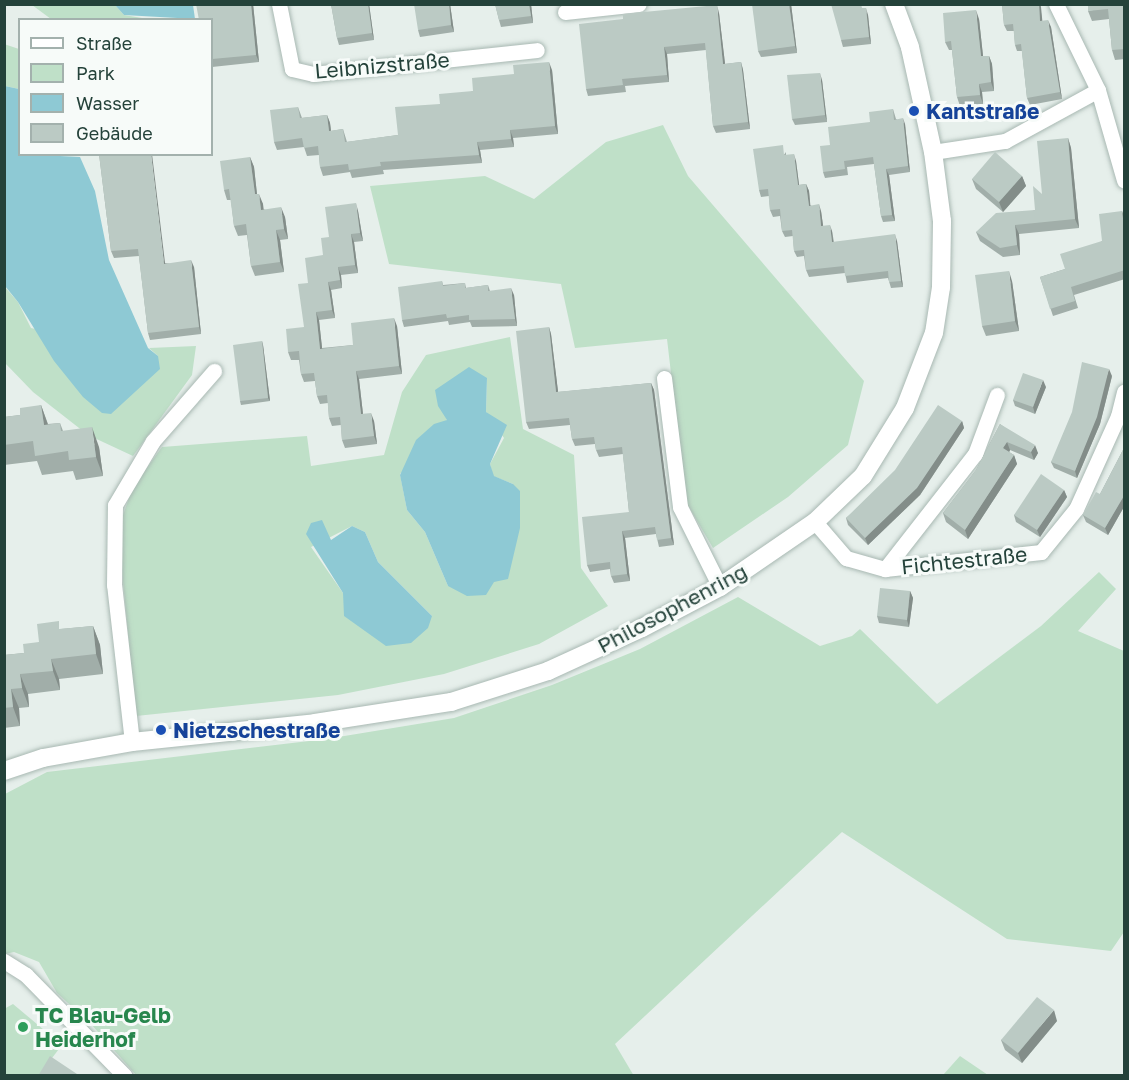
<!DOCTYPE html>
<meta charset="utf-8">
<style>
body{margin:0}
#map{position:relative;width:1129px;height:1080px;overflow:hidden;background:#e6efeb;font-family:"Golos Text",sans-serif}
div>[style]{position:absolute}
.green>*{inset:0;background:#bfe0c8}
.water>*{inset:0;background:#8ec9d4}
.roads{filter:drop-shadow(0 0 2px #a8b8b2) drop-shadow(0 0 2px #a8b8b2)}
.minor>*{height:15px;margin:-7.5px;padding:0 7.5px;transform-origin:7.5px;border-radius:7.5px;background:#fff}
.tertiary>*{height:18px;margin:-9px;padding:0 9px;transform-origin:9px;border-radius:9px;background:#fff}
.wall>*{inset:0;background:#a1aea9}
.shaded-wall>*{inset:0;background:#838d89}
.building>*{inset:0;background:#bbcac4}
.dots>*{width:16px;height:16px;translate:-50% -50%;box-sizing:border-box;border:3px solid #f7fbf9;border-radius:50%}
span{translate:-50% -50%;white-space:nowrap;text-align:center;line-height:1.15;-webkit-text-stroke:6px #f7fbf9;paint-order:stroke}
.street-label{font-size:21px;color:#24423a}
.transit-label{font-size:21px;color:#164399;font-weight:700}
.left{translate:0 -50%;text-align:left}
.leisure-label{font-size:21px;color:#27864d;font-weight:700}
.frame{position:absolute;inset:0;border:6px solid #24423a;pointer-events:none}
.legend{position:absolute;left:18px;top:18px;width:195px;height:138px;box-sizing:border-box;background:#f7fbf9;border:2px solid #a3b1ad;margin:0;padding:8px 10px;list-style:none;font-size:18px;color:#24423a}
.legend li{display:flex;align-items:center;gap:12px;height:30px}
.legend b{width:30px;border:2px solid #a3b1ad}
</style>
<div id="map">
<div class="green">
<div style="clip-path:polygon(32px 5px,115px 5px,124px 15px,148px 19px,51px 19px)"></div>
<div style="clip-path:polygon(4px 44px,19px 49px,19px 89px,5px 86px)"></div>
<div style="clip-path:polygon(663px 125px,688px 176px,864px 381px,848px 445px,788px 497px,713px 548px,686px 502px,667px 339px,575px 348px,561px 284px,389px 264px,370px 186px,485px 176px,534px 199px,606px 142px)"></div>
<div style="clip-path:polygon(4px 286px,18px 302px,31px 328px,158px 356px,149px 348px,196px 346px,192px 375px,133px 456px,88px 435px,33px 392px,5px 363px)"></div>
<div style="clip-path:polygon(evenodd,510px 337px,523px 429px,574px 455px,581px 568px,608px 606px,539px 644px,444px 674px,338px 695px,136px 716px,118px 529px,133px 487px,162px 447px,307px 436px,311px 466px,384px 455px,402px 392px,426px 355px,510px 337px,487px 378px,486px 412px,504px 438px,490px 464px,493px 476px,513px 484px,448px 586px,425px 532px,407px 510px,400px 474px,447px 420px,446px 414px,487px 378px,510px 337px,352px 526px,365px 532px,378px 562px,432px 616px,343px 593px,311px 547px,352px 526px)"></div>
<div style="clip-path:polygon(1099px 572px,1116px 589px,1078px 631px,1124px 651px,1124px 932px,1111px 951px,1007px 939px,842px 832px,615px 1044px,634px 1076px,136px 1075px,91px 1024px,57px 993px,39px 962px,14px 952px,5px 954px,5px 794px,47px 772px,326px 739px,454px 718px,552px 685px,640px 649px,738px 597px,820px 646px,852px 636px,860px 629px,937px 704px,1041px 626px)"></div>
<div style="clip-path:polygon(13px 1004px,62px 1045px,39px 1075px,5px 1075px,4px 1009px)"></div>
<div style="clip-path:polygon(960px 1056px,988px 1075px,943px 1075px)"></div>
</div>
<div class="water">
<div style="clip-path:polygon(115px 5px,193px 5px,195px 19px,124px 15px)"></div>
<div style="clip-path:polygon(5px 86px,19px 89px,20px 154px,80px 157px,95px 191px,109px 260px,148px 348px,158px 356px,160px 369px,111px 414px,102px 413px,83px 397px,54px 361px,18px 302px,5px 286px)"></div>
<div style="clip-path:polygon(469px 367px,487px 378px,486px 412px,507px 425px,490px 464px,494px 476px,513px 484px,520px 491px,520px 528px,508px 579px,494px 582px,486px 595px,467px 596px,448px 586px,425px 532px,407px 510px,400px 475px,416px 440px,434px 424px,447px 420px,438px 406px,435px 390px)"></div>
<div style="clip-path:polygon(322px 520px,331px 540px,352px 526px,365px 532px,378px 562px,432px 616px,428px 628px,411px 643px,386px 646px,344px 616px,343px 593px,306px 534px,311px 523px)"></div>
</div>
<div class="roads">
<div class="minor">
<div style="left:279px;top:4px;width:66px;rotate:78.7deg"></div>
<div style="left:292px;top:69px;width:22px;rotate:13deg"></div>
<div style="left:313px;top:74px;width:225px;rotate:-6.1deg"></div>
<div style="left:1056px;top:4px;width:96px;rotate:64deg"></div>
<div style="left:1098px;top:90px;width:94px;rotate:73.9deg"></div>
<div style="left:565px;top:12px;width:74px;rotate:-6.2deg"></div>
<div style="left:933px;top:152px;width:73px;rotate:-8.7deg"></div>
<div style="left:1005px;top:141px;width:106px;rotate:-28.7deg"></div>
<div style="left:664px;top:378px;width:130px;rotate:82.9deg"></div>
<div style="left:680px;top:507px;width:89px;rotate:63.4deg"></div>
<div style="left:815px;top:522px;width:48px;rotate:49.3deg"></div>
<div style="left:846px;top:558px;width:41px;rotate:15.8deg"></div>
<div style="left:885px;top:569px;width:157px;rotate:-6.2deg"></div>
<div style="left:1041px;top:552px;width:55px;rotate:-50.9deg"></div>
<div style="left:1076px;top:509px;width:102px;rotate:-65.7deg"></div>
<div style="left:1118px;top:416px;width:25px;rotate:-76deg"></div>
<div style="left:885px;top:569px;width:146px;rotate:-52deg"></div>
<div style="left:975px;top:454px;width:63px;rotate:-69.6deg"></div>
<div style="left:132px;top:742px;width:158px;rotate:-96.5deg"></div>
<div style="left:114px;top:585px;width:80px;rotate:-89.3deg"></div>
<div style="left:115px;top:505px;width:74px;rotate:-59.3deg"></div>
<div style="left:153px;top:441px;width:93px;rotate:-48.9deg"></div>
<div style="left:4px;top:961px;width:26px;rotate:32deg"></div>
<div style="left:26px;top:975px;width:141px;rotate:45.6deg"></div>
</div>
<div class="tertiary">
<div style="left:4px;top:771px;width:41px;rotate:-18.4deg"></div>
<div style="left:43px;top:758px;width:90px;rotate:-10.2deg"></div>
<div style="left:132px;top:742px;width:184px;rotate:-5.9deg"></div>
<div style="left:315px;top:723px;width:138px;rotate:-8.8deg"></div>
<div style="left:451px;top:702px;width:102px;rotate:-17.7deg"></div>
<div style="left:548px;top:671px;width:103px;rotate:-24.6deg"></div>
<div style="left:642px;top:628px;width:88px;rotate:-27.7deg"></div>
<div style="left:720px;top:587px;width:115px;rotate:-34.4deg"></div>
<div style="left:815px;top:522px;width:66px;rotate:-43.8deg"></div>
<div style="left:863px;top:476px;width:80px;rotate:-58.3deg"></div>
<div style="left:905px;top:408px;width:80px;rotate:-68.9deg"></div>
<div style="left:934px;top:333px;width:47px;rotate:-81.3deg"></div>
<div style="left:941px;top:287px;width:66px;rotate:-89.1deg"></div>
<div style="left:942px;top:221px;width:70px;rotate:-97.4deg"></div>
<div style="left:933px;top:152px;width:107px;rotate:-102.4deg"></div>
<div style="left:910px;top:47px;width:46px;rotate:-110.4deg"></div>
</div>
</div>
<div class="wall">
<div style="clip-path:polygon(253px 4px,259px 62px,212px 67px,212px 20px)"></div>
<div style="clip-path:polygon(331px 4px,369px 4px,374px 40px,339px 45px,337px 38px)"></div>
<div style="clip-path:polygon(450px 4px,454px 32px,420px 37px,418px 30px)"></div>
<div style="clip-path:polygon(495px 4px,531px 4px,533px 23px,501px 27px,499px 20px)"></div>
<div style="clip-path:polygon(791px 4px,797px 53px,761px 57px,758px 51px)"></div>
<div style="clip-path:polygon(1002px 4px,1040px 4px,1042px 21px,1051px 27px,1062px 99px,1030px 105px,1027px 98px,1022px 51px,1017px 51px,1015px 45px,1014px 31px,1007px 31px,1004px 25px)"></div>
<div style="clip-path:polygon(1125px 4px,1125px 59px,1115px 60px,1112px 50px,1109px 19px,1092px 21px,1088px 11px)"></div>
<div style="clip-path:polygon(863px 8px,868px 15px,871px 44px,843px 47px,841px 40px)"></div>
<div style="clip-path:polygon(719px 13px,725px 64px,741px 62px,743px 70px,750px 129px,716px 133px,713px 126px,706px 50px,667px 54px,669px 82px,625px 86px,626px 92px,588px 96px,586px 89px)"></div>
<div style="clip-path:polygon(979px 19px,983px 56px,989px 56px,992px 64px,994px 91px,982px 92px,983px 104px,960px 106px,957px 97px,952px 50px,949px 50px,945px 42px)"></div>
<div style="clip-path:polygon(552px 70px,558px 134px,513px 138px,514px 147px,480px 150px,482px 163px,383px 170px,384px 174px,352px 178px,350px 172px,323px 176px,320px 167px,319px 155px,307px 156px,304px 147px,277px 150px,274px 142px,298px 107px,302px 118px,327px 115px,330px 123px,331px 131px,343px 129px,347px 142px,398px 135px,440px 104px,473px 91px)"></div>
<div style="clip-path:polygon(822px 80px,827px 122px,795px 125px,792px 119px)"></div>
<div style="clip-path:polygon(893px 109px,896px 119px,905px 124px,910px 172px,889px 175px,895px 221px,883px 222px,881px 216px,874px 164px,847px 167px,848px 175px,825px 178px,823px 172px,870px 122px)"></div>
<div style="clip-path:polygon(1068px 138px,1071px 148px,1079px 228px,1019px 234px,1020px 255px,1003px 257px,980px 241px,976px 232px,1035px 210px)"></div>
<div style="clip-path:polygon(786px 152px,786px 155px,796px 161px,799px 185px,806px 184px,809px 191px,810px 205px,821px 211px,823px 226px,832px 231px,834px 242px,897px 241px,903px 287px,891px 288px,888px 278px,847px 283px,845px 273px,809px 277px,806px 270px,804px 256px,797px 257px,794px 251px,793px 236px,785px 237px,782px 231px,780px 216px,773px 217px,770px 210px,769px 196px,761px 197px,759px 190px)"></div>
<div style="clip-path:polygon(99px 154px,165px 263px,194px 267px,201px 334px,150px 340px,148px 333px,139px 256px,114px 258px,111px 251px)"></div>
<div style="clip-path:polygon(250px 157px,254px 167px,257px 194px,263px 204px,263px 209px,285px 217px,288px 239px,280px 240px,284px 272px,255px 276px,251px 266px,247px 235px,238px 236px,234px 226px,231px 200px,227px 200px,224px 190px)"></div>
<div style="clip-path:polygon(1022px 176px,1026px 186px,1003px 212px,976px 189px,972px 179px)"></div>
<div style="clip-path:polygon(358px 211px,363px 241px,354px 242px,358px 273px,341px 275px,342px 288px,331px 290px,335px 318px,319px 320px,322px 348px,353px 345px,397px 326px,402px 374px,359px 379px,363px 414px,374px 421px,377px 444px,345px 448px,342px 440px,341px 425px,332px 426px,329px 418px,328px 403px,320px 404px,317px 396px,315px 381px,304px 382px,301px 374px,299px 360px,291px 360px,288px 352px,304px 327px,308px 283px,323px 255px,329px 237px)"></div>
<div style="clip-path:polygon(1122px 211px,1125px 220px,1125px 279px,1074px 295px,1078px 308px,1053px 316px,1040px 277px,1065px 269px,1102px 241px)"></div>
<div style="clip-path:polygon(442px 281px,443px 285px,465px 283px,466px 288px,488px 285px,490px 291px,514px 295px,517px 326px,472px 327px,470px 322px,449px 325px,448px 321px,404px 327px,402px 320px)"></div>
<div style="clip-path:polygon(1012px 281px,1019px 331px,986px 336px,982px 326px)"></div>
<div style="clip-path:polygon(549px 327px,551px 334px,558px 392px,651px 383px,654px 390px,674px 545px,659px 547px,656px 534px,625px 538px,630px 581px,614px 583px,611px 576px,610px 569px,590px 572px,587px 565px,629px 512px,623px 454px,599px 457px,596px 450px,595px 444px,575px 446px,572px 439px,570px 425px,529px 429px,526px 422px)"></div>
<div style="clip-path:polygon(262px 341px,263px 345px,270px 401px,241px 405px,240px 401px)"></div>
<div style="clip-path:polygon(1112px 376px,1100px 424px,1077px 478px,1054px 468px,1051px 462px)"></div>
<div style="clip-path:polygon(1046px 387px,1035px 414px,1015px 406px,1013px 400px)"></div>
<div style="clip-path:polygon(41px 405px,48px 424px,60px 423px,63px 431px,99px 447px,103px 476px,76px 480px,73px 471px,42px 475px,37px 461px,4px 465px,4px 417px,20px 415px)"></div>
<div style="clip-path:polygon(962px 421px,964px 428px,920px 495px,868px 545px,848px 525px,846px 518px)"></div>
<div style="clip-path:polygon(1000px 424px,1038px 453px,1034px 460px,1010px 450px,1009px 452px,1014px 455px,1017px 464px,968px 539px,946px 522px,943px 513px,976px 470px)"></div>
<div style="clip-path:polygon(1125px 446px,1125px 505px,1108px 535px,1086px 522px,1083px 515px,1100px 494px)"></div>
<div style="clip-path:polygon(1064px 490px,1067px 497px,1040px 537px,1016px 522px,1014px 515px)"></div>
<div style="clip-path:polygon(910px 591px,913px 598px,909px 627px,879px 623px,877px 616px)"></div>
<div style="clip-path:polygon(93px 626px,100px 645px,103px 674px,59px 679px,60px 690px,28px 694px,29px 707px,19px 708px,20px 726px,4px 728px,4px 655px,24px 653px,39px 642px,61px 629px)"></div>
<div style="clip-path:polygon(1057px 1021px,1022px 1063px,1005px 1050px,1001px 1040px)"></div>
</div>
<div class="shaded-wall">
<div style="clip-path:polygon(251px 4px,253px 4px,259px 62px,256px 55px)"></div>
<div style="clip-path:polygon(368px 4px,369px 4px,374px 40px,372px 33px)"></div>
<div style="clip-path:polygon(449px 4px,450px 4px,454px 32px,451px 25px)"></div>
<div style="clip-path:polygon(529px 4px,531px 4px,533px 23px,531px 16px)"></div>
<div style="clip-path:polygon(789px 4px,791px 4px,797px 53px,795px 46px)"></div>
<div style="clip-path:polygon(1039px 4px,1040px 4px,1041px 7px,1043px 28px,1040px 21px)"></div>
<div style="clip-path:polygon(717px 5px,719px 13px,726px 72px,723px 64px)"></div>
<div style="clip-path:polygon(866px 8px,868px 15px,871px 44px,869px 37px)"></div>
<div style="clip-path:polygon(976px 10px,979px 19px,984px 65px,981px 56px)"></div>
<div style="clip-path:polygon(1048px 20px,1051px 27px,1062px 99px,1060px 92px)"></div>
<div style="clip-path:polygon(664px 47px,667px 54px,669px 82px,667px 75px)"></div>
<div style="clip-path:polygon(989px 56px,992px 64px,994px 91px,991px 82px)"></div>
<div style="clip-path:polygon(549px 62px,552px 70px,558px 134px,555px 126px)"></div>
<div style="clip-path:polygon(741px 62px,743px 70px,750px 129px,748px 122px)"></div>
<div style="clip-path:polygon(820px 73px,822px 80px,827px 122px,825px 115px)"></div>
<div style="clip-path:polygon(979px 84px,982px 92px,983px 104px,980px 95px)"></div>
<div style="clip-path:polygon(327px 115px,330px 123px,332px 139px,329px 131px)"></div>
<div style="clip-path:polygon(903px 118px,905px 124px,910px 172px,908px 166px)"></div>
<div style="clip-path:polygon(510px 130px,513px 138px,514px 147px,511px 139px)"></div>
<div style="clip-path:polygon(1068px 138px,1071px 148px,1079px 228px,1075px 219px)"></div>
<div style="clip-path:polygon(477px 142px,480px 150px,482px 163px,479px 155px)"></div>
<div style="clip-path:polygon(151px 154px,152px 154px,166px 271px,164px 264px)"></div>
<div style="clip-path:polygon(794px 154px,796px 161px,800px 192px,798px 185px)"></div>
<div style="clip-path:polygon(250px 157px,254px 167px,258px 204px,255px 194px)"></div>
<div style="clip-path:polygon(886px 169px,889px 175px,895px 221px,892px 215px)"></div>
<div style="clip-path:polygon(1022px 176px,1026px 186px,1003px 212px,999px 202px)"></div>
<div style="clip-path:polygon(806px 184px,809px 191px,811px 212px,809px 206px)"></div>
<div style="clip-path:polygon(259px 194px,263px 204px,265px 220px,261px 210px)"></div>
<div style="clip-path:polygon(356px 203px,358px 211px,363px 241px,360px 233px)"></div>
<div style="clip-path:polygon(819px 204px,821px 211px,824px 232px,821px 226px)"></div>
<div style="clip-path:polygon(281px 207px,285px 217px,288px 239px,284px 229px)"></div>
<div style="clip-path:polygon(1122px 211px,1125px 220px,1125px 234px)"></div>
<div style="clip-path:polygon(830px 225px,832px 231px,834px 249px,832px 242px)"></div>
<div style="clip-path:polygon(1015px 225px,1019px 234px,1020px 255px,1017px 245px)"></div>
<div style="clip-path:polygon(276px 230px,280px 240px,284px 272px,280px 262px)"></div>
<div style="clip-path:polygon(351px 234px,354px 242px,358px 273px,355px 265px)"></div>
<div style="clip-path:polygon(895px 234px,897px 241px,903px 287px,901px 281px)"></div>
<div style="clip-path:polygon(191px 260px,194px 267px,201px 334px,199px 327px)"></div>
<div style="clip-path:polygon(338px 267px,341px 275px,342px 288px,340px 280px)"></div>
<div style="clip-path:polygon(1009px 271px,1012px 281px,1019px 331px,1015px 321px)"></div>
<div style="clip-path:polygon(328px 282px,331px 290px,335px 318px,332px 310px)"></div>
<div style="clip-path:polygon(511px 288px,514px 295px,517px 326px,515px 319px)"></div>
<div style="clip-path:polygon(316px 312px,319px 320px,323px 357px,320px 349px)"></div>
<div style="clip-path:polygon(394px 318px,397px 326px,402px 374px,399px 366px)"></div>
<div style="clip-path:polygon(549px 327px,551px 334px,559px 399px,556px 392px)"></div>
<div style="clip-path:polygon(262px 341px,263px 345px,270px 401px,268px 398px)"></div>
<div style="clip-path:polygon(1109px 369px,1112px 376px,1100px 424px,1077px 478px,1075px 471px)"></div>
<div style="clip-path:polygon(356px 371px,359px 379px,364px 423px,361px 414px)"></div>
<div style="clip-path:polygon(1043px 380px,1046px 387px,1035px 414px,1033px 407px)"></div>
<div style="clip-path:polygon(651px 383px,654px 390px,674px 545px,671px 538px)"></div>
<div style="clip-path:polygon(41px 405px,48px 425px,44px 425px)"></div>
<div style="clip-path:polygon(371px 413px,374px 421px,377px 444px,374px 436px)"></div>
<div style="clip-path:polygon(962px 421px,964px 428px,920px 495px,868px 545px,865px 538px)"></div>
<div style="clip-path:polygon(92px 427px,99px 447px,103px 476px,96px 457px)"></div>
<div style="clip-path:polygon(1007px 442px,1010px 450px,1007px 457px,1003px 448px)"></div>
<div style="clip-path:polygon(1035px 445px,1038px 453px,1034px 460px,1031px 452px)"></div>
<div style="clip-path:polygon(1014px 455px,1017px 464px,968px 539px,965px 530px)"></div>
<div style="clip-path:polygon(1064px 490px,1067px 497px,1040px 537px,1037px 530px)"></div>
<div style="clip-path:polygon(1125px 494px,1125px 505px,1108px 535px,1105px 528px)"></div>
<div style="clip-path:polygon(622px 531px,625px 538px,630px 581px,627px 574px)"></div>
<div style="clip-path:polygon(910px 591px,913px 598px,909px 627px,907px 620px)"></div>
<div style="clip-path:polygon(93px 626px,100px 645px,103px 674px,96px 654px)"></div>
<div style="clip-path:polygon(51px 659px,59px 679px,60px 690px,53px 671px)"></div>
<div style="clip-path:polygon(20px 674px,28px 694px,29px 707px,22px 688px)"></div>
<div style="clip-path:polygon(11px 689px,19px 708px,20px 726px,13px 707px)"></div>
<div style="clip-path:polygon(1054px 1010px,1057px 1021px,1022px 1063px,1018px 1053px)"></div>
</div>
<div class="building">
<div style="clip-path:polygon(196px 4px,251px 4px,256px 55px,212px 59px,212px 20px,199px 20px)"></div>
<div style="clip-path:polygon(331px 4px,368px 4px,372px 33px,337px 38px)"></div>
<div style="clip-path:polygon(414px 4px,449px 4px,451px 25px,418px 30px)"></div>
<div style="clip-path:polygon(495px 4px,529px 4px,531px 16px,499px 20px)"></div>
<div style="clip-path:polygon(752px 4px,789px 4px,795px 46px,758px 51px)"></div>
<div style="clip-path:polygon(831px 4px,861px 4px,862px 8px,866px 8px,869px 37px,841px 40px)"></div>
<div style="clip-path:polygon(1002px 4px,1039px 4px,1040px 21px,1048px 20px,1060px 92px,1027px 98px,1021px 44px,1015px 45px,1013px 24px,1004px 25px)"></div>
<div style="clip-path:polygon(1088px 4px,1125px 4px,1125px 49px,1112px 50px,1108px 9px,1088px 11px)"></div>
<div style="clip-path:polygon(717px 5px,723px 64px,741px 62px,748px 122px,713px 126px,705px 43px,664px 47px,667px 75px,622px 79px,623px 85px,586px 89px,579px 24px,623px 19px,623px 14px)"></div>
<div style="clip-path:polygon(976px 10px,981px 56px,989px 56px,991px 82px,979px 84px,980px 95px,957px 97px,951px 41px,945px 42px,943px 13px)"></div>
<div style="clip-path:polygon(549px 62px,555px 126px,510px 130px,511px 139px,477px 142px,479px 155px,380px 162px,381px 166px,349px 170px,348px 164px,320px 167px,318px 146px,304px 148px,302px 138px,274px 142px,270px 110px,298px 107px,300px 118px,327px 115px,329px 131px,343px 129px,345px 142px,398px 135px,395px 107px,440px 104px,439px 94px,473px 91px,472px 78px,514px 74px,513px 65px)"></div>
<div style="clip-path:polygon(820px 73px,825px 115px,792px 119px,787px 75px)"></div>
<div style="clip-path:polygon(893px 109px,894px 120px,903px 118px,908px 166px,886px 169px,892px 215px,881px 216px,873px 157px,844px 161px,845px 169px,823px 172px,820px 146px,830px 145px,828px 127px,870px 122px,869px 112px)"></div>
<div style="clip-path:polygon(1068px 138px,1075px 219px,1015px 225px,1017px 245px,1000px 248px,976px 232px,996px 213px,1035px 210px,1033px 186px,1042px 194px,1037px 141px)"></div>
<div style="clip-path:polygon(783px 145px,784px 155px,794px 154px,798px 185px,806px 184px,809px 206px,819px 204px,821px 226px,830px 225px,832px 242px,895px 234px,901px 281px,889px 282px,888px 271px,845px 276px,844px 266px,806px 270px,804px 250px,794px 251px,792px 230px,782px 231px,780px 209px,770px 210px,768px 189px,759px 190px,753px 149px)"></div>
<div style="clip-path:polygon(995px 152px,1022px 176px,999px 202px,972px 179px)"></div>
<div style="clip-path:polygon(99px 154px,151px 154px,164px 264px,191px 260px,199px 327px,148px 333px,138px 249px,111px 251px)"></div>
<div style="clip-path:polygon(250px 157px,255px 194px,259px 194px,261px 210px,281px 207px,284px 229px,276px 230px,280px 262px,251px 266px,246px 224px,234px 226px,229px 189px,224px 190px,220px 161px)"></div>
<div style="clip-path:polygon(356px 203px,360px 233px,351px 234px,355px 265px,338px 267px,340px 280px,328px 282px,332px 310px,316px 312px,320px 349px,353px 345px,351px 323px,394px 318px,399px 366px,356px 371px,361px 414px,371px 413px,374px 436px,342px 440px,340px 417px,329px 418px,327px 395px,317px 396px,314px 373px,301px 374px,299px 351px,288px 352px,286px 329px,304px 327px,298px 284px,308px 283px,305px 258px,323px 255px,321px 238px,329px 237px,325px 207px)"></div>
<div style="clip-path:polygon(1122px 211px,1125px 234px,1125px 270px,1071px 287px,1075px 301px,1050px 309px,1040px 277px,1065px 269px,1060px 254px,1102px 241px,1099px 214px)"></div>
<div style="clip-path:polygon(1009px 271px,1015px 321px,982px 326px,975px 275px)"></div>
<div style="clip-path:polygon(442px 281px,443px 286px,465px 283px,465px 288px,488px 285px,488px 291px,511px 288px,515px 319px,469px 320px,469px 315px,447px 318px,446px 314px,402px 320px,398px 287px)"></div>
<div style="clip-path:polygon(549px 327px,556px 392px,651px 383px,671px 538px,657px 540px,655px 527px,622px 531px,627px 574px,611px 576px,610px 562px,587px 565px,582px 517px,629px 512px,622px 447px,596px 450px,594px 437px,572px 439px,569px 418px,526px 422px,516px 331px)"></div>
<div style="clip-path:polygon(262px 341px,268px 398px,240px 401px,233px 345px)"></div>
<div style="clip-path:polygon(1082px 362px,1109px 369px,1097px 417px,1075px 471px,1051px 462px,1072px 412px)"></div>
<div style="clip-path:polygon(1023px 373px,1043px 380px,1033px 407px,1013px 400px)"></div>
<div style="clip-path:polygon(41px 405px,44px 425px,60px 423px,61px 431px,92px 427px,96px 457px,69px 460px,68px 451px,35px 456px,33px 441px,4px 445px,4px 417px,20px 415px,20px 408px)"></div>
<div style="clip-path:polygon(938px 405px,962px 421px,917px 488px,865px 538px,846px 518px,895px 470px)"></div>
<div style="clip-path:polygon(1000px 424px,1035px 445px,1031px 452px,1007px 442px,1003px 448px,1014px 455px,965px 530px,943px 513px,976px 470px)"></div>
<div style="clip-path:polygon(1125px 446px,1125px 494px,1105px 528px,1083px 515px,1096px 492px,1100px 494px)"></div>
<div style="clip-path:polygon(1041px 474px,1064px 490px,1037px 530px,1014px 515px)"></div>
<div style="clip-path:polygon(880px 588px,910px 591px,907px 620px,877px 616px)"></div>
<div style="clip-path:polygon(59px 621px,59px 629px,93px 626px,96px 654px,51px 659px,53px 671px,20px 674px,22px 688px,11px 689px,13px 707px,4px 708px,4px 655px,24px 653px,23px 644px,39px 642px,37px 624px)"></div>
<div style="clip-path:polygon(1037px 997px,1054px 1010px,1018px 1053px,1001px 1040px)"></div>
<div style="clip-path:polygon(50px 1056px,80px 1076px,38px 1076px)"></div>
</div>
<div class="dots">
<div style="left:914px;top:111px;background:#1a4fb4"></div>
<div style="left:161px;top:730px;background:#1a4fb4"></div>
<div style="left:23px;top:1027px;background:#2e9e5b"></div>
</div>
<div class="street-label">
<span style="left:382px;top:65px;rotate:-5deg">Leibnizstraße</span>
<span style="left:964px;top:560px;rotate:-6deg">Fichtestraße</span>
<span style="left:672px;top:608px;rotate:-28deg">Philosophenring</span>
</div>
<div class="transit-label">
<span class="left" style="left:926px;top:111px">Kantstraße</span>
<span class="left" style="left:173px;top:730px">Nietzschestraße</span>
</div>
<div class="leisure-label">
<span class="left" style="left:35px;top:1027px">TC Blau-Gelb<br>Heiderhof</span>
</div>
<div class="frame"></div>
<ul class="legend">
<li><b style="height:8px;background:#fff"></b>Straße</li>
<li><b style="height:16px;background:#bfe0c8"></b>Park</li>
<li><b style="height:16px;background:#8ec9d4"></b>Wasser</li>
<li><b style="height:16px;background:#bbcac4"></b>Gebäude</li>
</ul>
</div>
